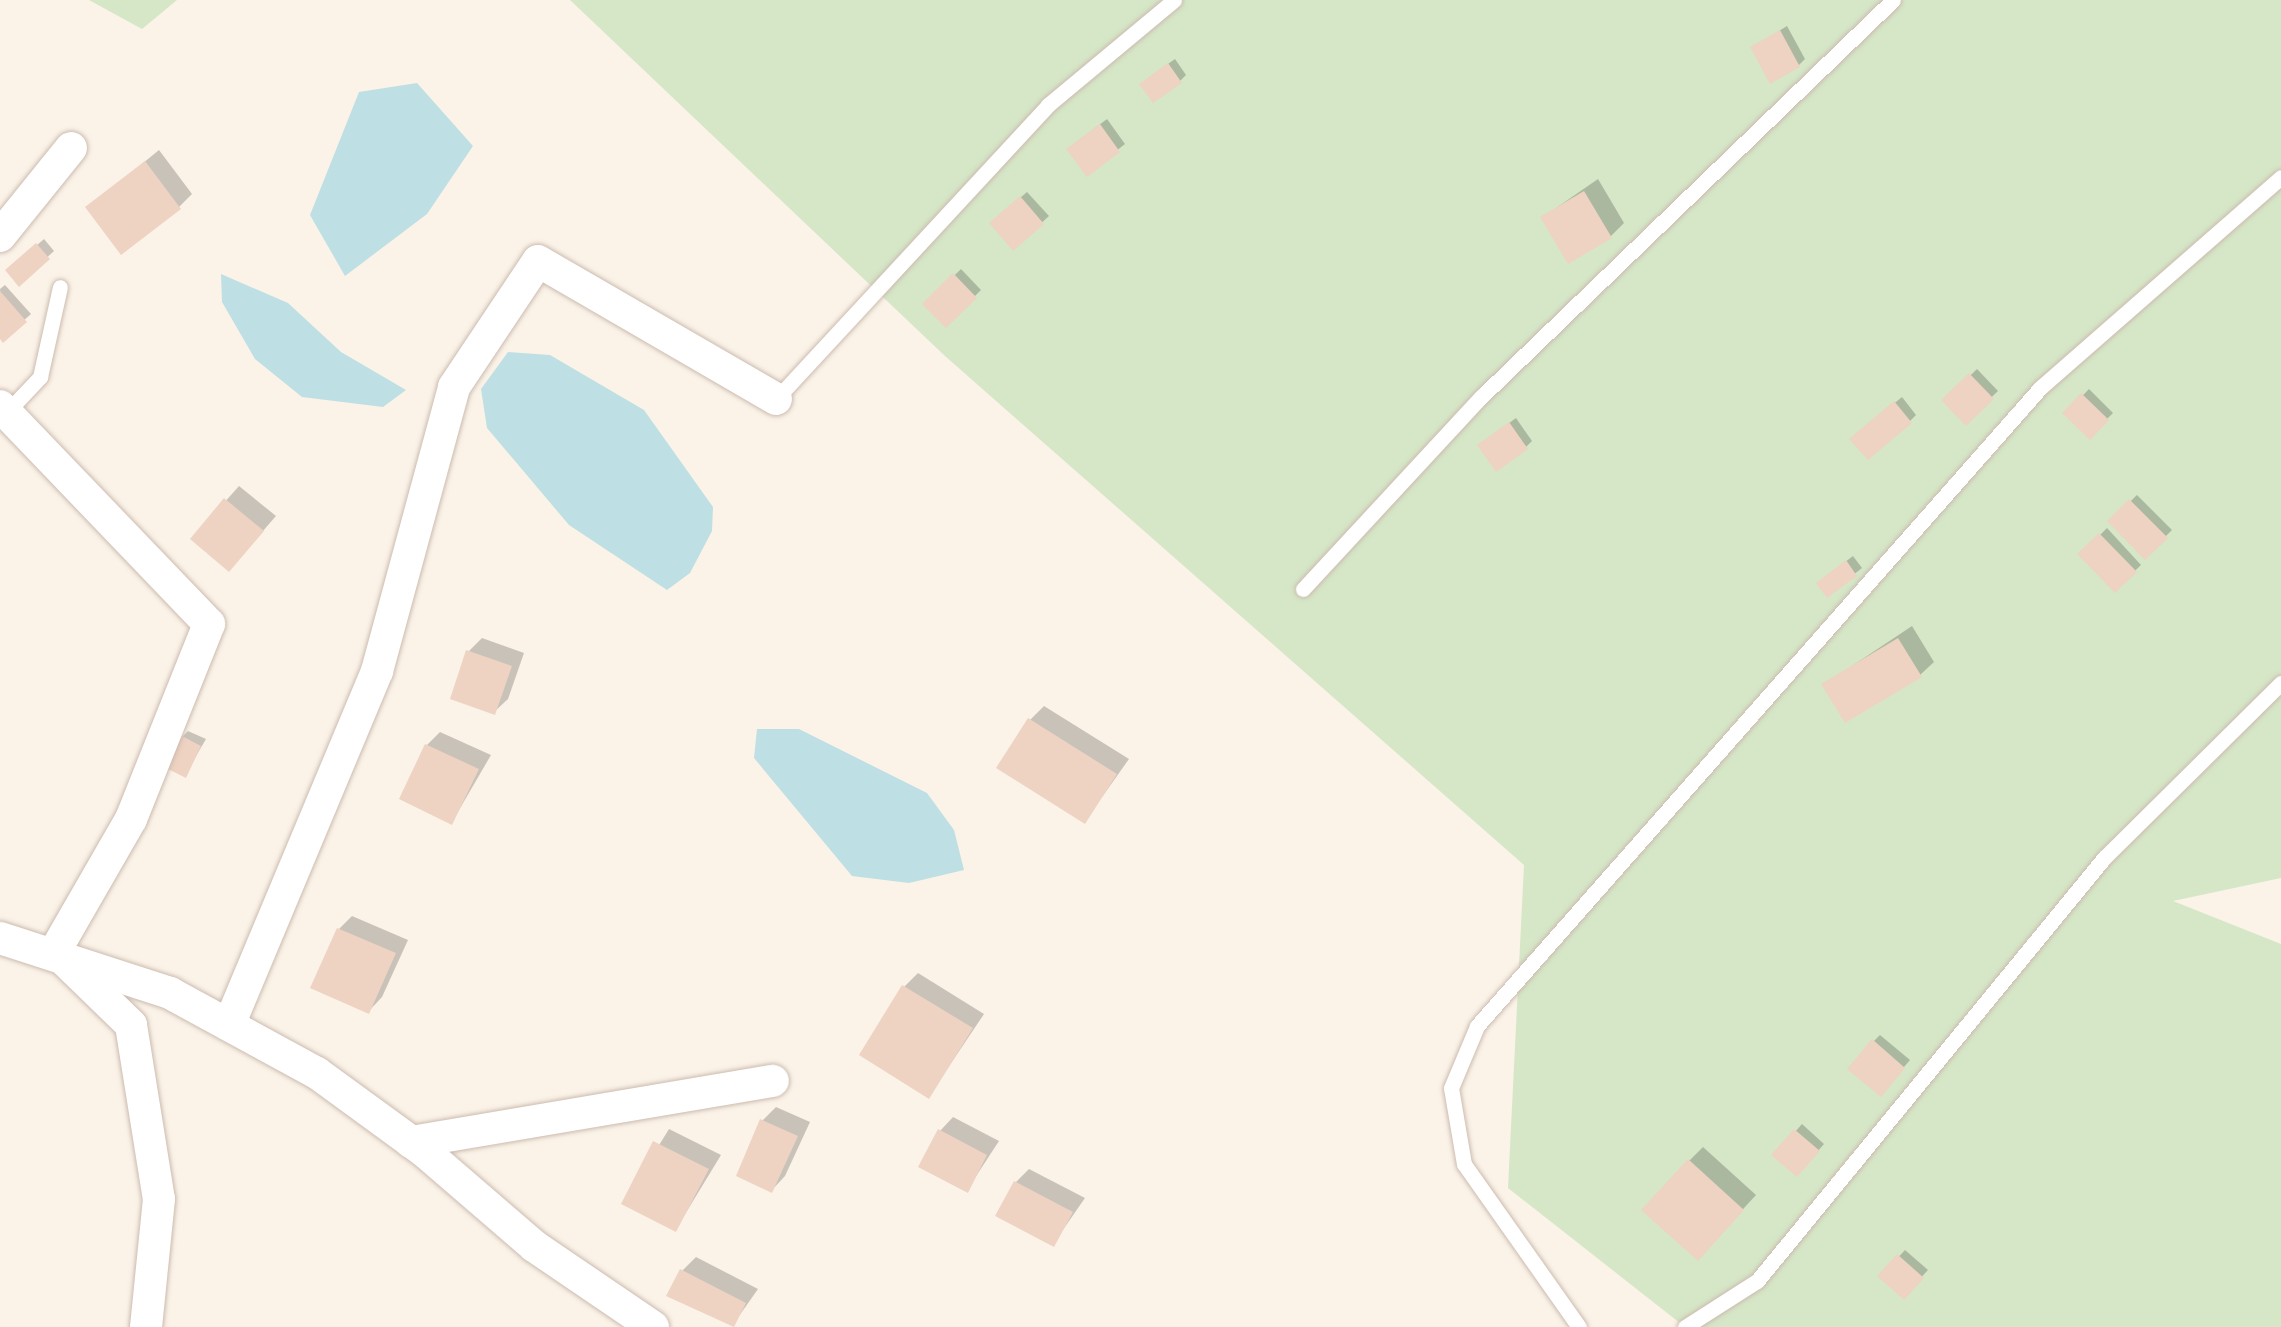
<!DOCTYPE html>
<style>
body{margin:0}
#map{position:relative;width:2281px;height:1327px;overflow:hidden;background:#fbf3e8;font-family:"Fira Sans",sans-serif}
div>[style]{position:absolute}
.green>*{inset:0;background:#d5e7c7}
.water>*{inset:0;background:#bedfe3}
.shadow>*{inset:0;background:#0003}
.building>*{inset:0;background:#eed2c2}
.roads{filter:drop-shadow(0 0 2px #ccbbaf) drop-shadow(0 0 2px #ccbbaf)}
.service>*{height:15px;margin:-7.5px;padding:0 7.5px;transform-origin:7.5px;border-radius:7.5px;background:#fff}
.minor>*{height:32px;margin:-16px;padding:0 16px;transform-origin:16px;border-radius:16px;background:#fff}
span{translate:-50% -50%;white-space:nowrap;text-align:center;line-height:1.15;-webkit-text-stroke:10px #fef7ee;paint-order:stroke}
</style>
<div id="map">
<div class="green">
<div style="clip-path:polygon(89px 0,177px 0,142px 29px)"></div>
<div style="clip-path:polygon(570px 0,2281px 0,2281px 878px,2173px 901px,2281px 944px,2281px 1327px,1685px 1327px,1508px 1188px,1524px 865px,945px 356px)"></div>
</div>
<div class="water">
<div style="clip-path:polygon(417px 83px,473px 146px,427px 214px,345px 276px,310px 215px,359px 92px)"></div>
<div style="clip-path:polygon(221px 274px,288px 303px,341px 352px,406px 390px,383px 407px,302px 397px,255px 359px,222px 302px)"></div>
<div style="clip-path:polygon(508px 352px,550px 355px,644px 410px,713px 507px,712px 531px,690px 573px,667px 590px,569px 525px,487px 428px,481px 389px)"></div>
<div style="clip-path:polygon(757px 729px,799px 729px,927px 793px,954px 830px,964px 870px,909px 883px,852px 876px,754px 758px)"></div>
</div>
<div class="shadow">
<div style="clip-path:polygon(1787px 26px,1805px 59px,1799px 65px,1753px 47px)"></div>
<div style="clip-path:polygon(1175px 59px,1186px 75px,1180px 81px,1148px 78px)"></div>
<div style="clip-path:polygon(1107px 119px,1125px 144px,1087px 174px,1075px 143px)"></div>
<div style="clip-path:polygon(159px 150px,192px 194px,179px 207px,88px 208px)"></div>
<div style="clip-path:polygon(1598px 179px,1624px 223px,1611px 236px,1543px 217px)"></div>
<div style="clip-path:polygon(1027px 192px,1049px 216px,1014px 248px,998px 217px)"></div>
<div style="clip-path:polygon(44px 239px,54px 251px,19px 283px,8px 270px)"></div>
<div style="clip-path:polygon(961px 269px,981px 290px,946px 325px,925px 304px)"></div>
<div style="clip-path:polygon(5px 285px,31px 314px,3px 339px,0 289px)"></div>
<div style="clip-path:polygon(1977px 369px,1998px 391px,1966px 422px,1945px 400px)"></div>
<div style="clip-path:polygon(2089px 389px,2113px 413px,2090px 436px,2066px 413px)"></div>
<div style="clip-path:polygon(1902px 397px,1916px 415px,1910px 421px,1858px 433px)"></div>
<div style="clip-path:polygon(1516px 418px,1532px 441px,1526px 447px,1486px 440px)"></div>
<div style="clip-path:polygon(239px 486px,276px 516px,242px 555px,193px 538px)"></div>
<div style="clip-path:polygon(2137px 495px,2172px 530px,2145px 557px,2110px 521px)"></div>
<div style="clip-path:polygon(2107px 528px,2141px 565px,2115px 590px,2081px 554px)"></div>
<div style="clip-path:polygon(1853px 556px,1862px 568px,1828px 595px,1825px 577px)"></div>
<div style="clip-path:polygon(1912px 626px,1934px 662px,1920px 675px,1825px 684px)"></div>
<div style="clip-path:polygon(482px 638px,524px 653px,508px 699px,494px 712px,469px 651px)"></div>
<div style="clip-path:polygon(1044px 706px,1129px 759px,1085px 821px,1030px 720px)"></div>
<div style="clip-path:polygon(188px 731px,206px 739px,185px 775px,182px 737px)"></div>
<div style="clip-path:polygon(440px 732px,491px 755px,452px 822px,427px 745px)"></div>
<div style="clip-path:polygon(352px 916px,408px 940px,382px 997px,369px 1011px,339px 929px)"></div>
<div style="clip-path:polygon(918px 973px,984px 1014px,929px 1096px,904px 987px)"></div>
<div style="clip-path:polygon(1880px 1035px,1910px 1060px,1886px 1088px,1874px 1041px)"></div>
<div style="clip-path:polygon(776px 1107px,810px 1122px,785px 1176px,772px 1190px,763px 1120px)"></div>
<div style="clip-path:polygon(953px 1117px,999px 1141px,967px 1190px,940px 1131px)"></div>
<div style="clip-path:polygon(1802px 1124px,1824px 1144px,1803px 1168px,1775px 1155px)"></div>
<div style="clip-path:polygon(669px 1129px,721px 1155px,676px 1229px,624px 1202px)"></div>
<div style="clip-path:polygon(1703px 1147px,1756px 1195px,1711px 1244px,1689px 1161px)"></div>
<div style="clip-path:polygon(1029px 1169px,1085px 1198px,1053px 1244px,1016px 1182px)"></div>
<div style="clip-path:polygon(1905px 1250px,1928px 1270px,1904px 1296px,1881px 1276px)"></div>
<div style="clip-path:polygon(696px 1257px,758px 1289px,732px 1326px,682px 1271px)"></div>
</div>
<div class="building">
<div style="clip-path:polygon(1780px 30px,1800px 67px,1770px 84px,1750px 47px)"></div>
<div style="clip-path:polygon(1168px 63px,1182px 83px,1153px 103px,1139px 84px)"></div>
<div style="clip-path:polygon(1100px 124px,1120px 152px,1087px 177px,1066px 149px)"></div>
<div style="clip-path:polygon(145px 161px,181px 209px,121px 255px,85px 207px)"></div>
<div style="clip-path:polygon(1584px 191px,1612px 238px,1568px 264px,1540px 217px)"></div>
<div style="clip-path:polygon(1020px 196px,1044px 224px,1013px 251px,989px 223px)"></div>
<div style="clip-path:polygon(36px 243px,50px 259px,19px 287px,5px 270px)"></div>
<div style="clip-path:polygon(953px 273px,977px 298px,946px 328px,922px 304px)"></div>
<div style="clip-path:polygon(0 291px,27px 322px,3px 343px,0 339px)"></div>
<div style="clip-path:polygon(1969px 373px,1994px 399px,1966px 426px,1941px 400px)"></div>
<div style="clip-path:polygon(2081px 393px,2109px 420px,2090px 440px,2062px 413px)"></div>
<div style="clip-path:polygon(1894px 401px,1912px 423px,1868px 460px,1849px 439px)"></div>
<div style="clip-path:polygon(1509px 422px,1528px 449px,1496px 472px,1477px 445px)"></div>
<div style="clip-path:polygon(224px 498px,264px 531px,229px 572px,190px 539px)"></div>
<div style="clip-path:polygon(2129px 499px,2168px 538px,2145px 560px,2107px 521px)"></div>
<div style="clip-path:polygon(2099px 533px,2137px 572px,2115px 593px,2077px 554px)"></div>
<div style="clip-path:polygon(1846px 560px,1857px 576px,1827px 598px,1816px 583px)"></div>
<div style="clip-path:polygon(1898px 638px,1922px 677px,1845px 723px,1821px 684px)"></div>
<div style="clip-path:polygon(466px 650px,512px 666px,495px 715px,450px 699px)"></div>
<div style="clip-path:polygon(1028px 718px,1117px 774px,1085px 824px,996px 768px)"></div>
<div style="clip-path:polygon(180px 735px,201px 746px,186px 778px,164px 767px)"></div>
<div style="clip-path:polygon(425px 744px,479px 769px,452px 825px,399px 799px)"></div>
<div style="clip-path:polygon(337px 928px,396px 953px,369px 1014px,310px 988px)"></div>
<div style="clip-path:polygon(902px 985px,973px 1028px,929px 1099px,859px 1055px)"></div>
<div style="clip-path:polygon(1872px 1039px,1905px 1068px,1881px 1097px,1847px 1069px)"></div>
<div style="clip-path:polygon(760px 1119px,798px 1136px,772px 1193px,736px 1176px)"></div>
<div style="clip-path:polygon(938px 1129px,987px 1155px,968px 1193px,918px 1167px)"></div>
<div style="clip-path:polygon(1794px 1129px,1820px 1151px,1797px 1177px,1771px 1155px)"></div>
<div style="clip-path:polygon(653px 1141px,709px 1169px,676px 1232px,621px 1204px)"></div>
<div style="clip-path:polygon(1688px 1159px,1744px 1210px,1698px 1261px,1641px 1210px)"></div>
<div style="clip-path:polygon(1014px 1181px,1073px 1212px,1054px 1247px,995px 1216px)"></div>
<div style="clip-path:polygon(1897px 1254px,1924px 1278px,1904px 1300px,1877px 1276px)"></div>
<div style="clip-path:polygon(680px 1269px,746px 1303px,734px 1327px,666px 1296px)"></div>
</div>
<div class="roads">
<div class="service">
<div style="left:776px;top:399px;width:401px;rotate:-47.2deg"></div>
<div style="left:1048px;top:105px;width:164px;rotate:-39.8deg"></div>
<div style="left:6px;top:413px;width:50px;rotate:-46.6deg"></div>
<div style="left:40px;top:377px;width:92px;rotate:-77.5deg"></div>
<div style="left:1303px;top:589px;width:262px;rotate:-47.2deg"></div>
<div style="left:1481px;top:397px;width:572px;rotate:-43.94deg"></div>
<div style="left:1579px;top:1327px;width:199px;rotate:-125.2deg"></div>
<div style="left:1464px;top:1164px;width:77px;rotate:-99.7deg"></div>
<div style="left:1451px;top:1088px;width:67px;rotate:-67.2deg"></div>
<div style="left:1477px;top:1026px;width:851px;rotate:-48.57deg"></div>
<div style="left:2040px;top:388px;width:320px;rotate:-41.2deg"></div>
<div style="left:1685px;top:1327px;width:85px;rotate:-32.6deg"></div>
<div style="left:1757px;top:1281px;width:547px;rotate:-50.64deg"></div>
<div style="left:2104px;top:858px;width:249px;rotate:-44.7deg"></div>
</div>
<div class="minor">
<div style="left:0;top:236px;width:113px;rotate:-51.1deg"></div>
<div style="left:0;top:406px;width:302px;rotate:46.2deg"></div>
<div style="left:209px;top:624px;width:210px;rotate:111.8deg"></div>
<div style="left:131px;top:819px;width:152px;rotate:119.9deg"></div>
<div style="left:55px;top:951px;width:106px;rotate:44.2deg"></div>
<div style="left:131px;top:1025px;width:176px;rotate:80.9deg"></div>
<div style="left:159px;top:1199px;width:129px;rotate:95.8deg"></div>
<div style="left:0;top:938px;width:179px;rotate:17.9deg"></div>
<div style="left:170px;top:993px;width:167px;rotate:28.6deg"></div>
<div style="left:317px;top:1073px;width:132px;rotate:36.1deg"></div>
<div style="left:424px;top:1151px;width:145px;rotate:40.8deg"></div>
<div style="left:534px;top:1246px;width:144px;rotate:34.2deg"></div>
<div style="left:229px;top:1025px;width:384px;rotate:-67.3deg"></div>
<div style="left:377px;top:671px;width:294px;rotate:-74.8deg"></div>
<div style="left:454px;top:387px;width:151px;rotate:-56.3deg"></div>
<div style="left:538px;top:261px;width:275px;rotate:30.1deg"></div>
<div style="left:411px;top:1142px;width:367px;rotate:-9.6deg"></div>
</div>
</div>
</div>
